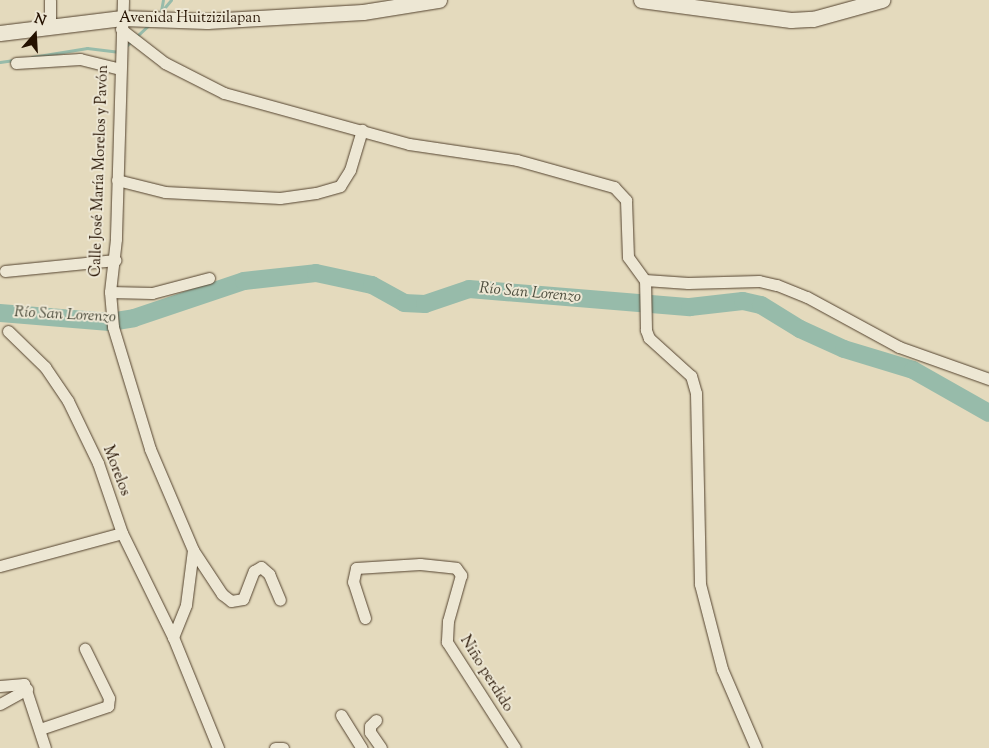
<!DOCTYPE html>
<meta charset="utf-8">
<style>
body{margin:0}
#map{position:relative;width:989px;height:748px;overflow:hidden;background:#e4dabd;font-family:"Sorts Mill Goudy",serif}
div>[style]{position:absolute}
.stream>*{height:3px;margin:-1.5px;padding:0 1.5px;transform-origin:1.5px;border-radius:1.5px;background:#97bbaa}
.river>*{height:18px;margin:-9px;padding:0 9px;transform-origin:9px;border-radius:9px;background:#97bbaa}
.roads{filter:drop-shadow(0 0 1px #54432f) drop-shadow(0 0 1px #54432f)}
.street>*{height:11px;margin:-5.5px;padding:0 5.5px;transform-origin:5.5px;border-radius:5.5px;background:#ede7d4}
.secondary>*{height:15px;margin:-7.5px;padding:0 7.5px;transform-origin:7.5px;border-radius:7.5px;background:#ede7d4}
span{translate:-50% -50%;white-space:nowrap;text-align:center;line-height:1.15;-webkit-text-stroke:4px #ede7d4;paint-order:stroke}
.street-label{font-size:15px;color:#241100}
.water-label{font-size:16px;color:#4c4c3c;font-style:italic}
.north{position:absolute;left:10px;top:10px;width:50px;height:50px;-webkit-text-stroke:4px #ede7d4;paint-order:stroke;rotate:19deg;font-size:14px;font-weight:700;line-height:20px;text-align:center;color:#241100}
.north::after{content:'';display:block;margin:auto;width:18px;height:22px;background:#241100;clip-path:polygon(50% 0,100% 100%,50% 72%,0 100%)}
</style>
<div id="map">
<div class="stream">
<div style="left:161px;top:11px;width:11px;rotate:-80deg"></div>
<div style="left:160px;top:13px;width:17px;rotate:-50deg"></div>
<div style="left:124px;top:48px;width:34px;rotate:-43deg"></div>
<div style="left:32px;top:57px;width:56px;rotate:-9.3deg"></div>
<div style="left:87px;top:48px;width:33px;rotate:7deg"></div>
<div style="left:0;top:62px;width:14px;rotate:-8deg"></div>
</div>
<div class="river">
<div style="left:0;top:313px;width:110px;rotate:4.7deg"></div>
<div style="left:110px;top:322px;width:24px;rotate:-9deg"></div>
<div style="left:134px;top:318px;width:116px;rotate:-18.6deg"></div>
<div style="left:244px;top:281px;width:72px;rotate:-6.3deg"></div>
<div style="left:316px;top:273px;width:57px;rotate:12.1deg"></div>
<div style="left:372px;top:285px;width:37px;rotate:29deg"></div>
<div style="left:404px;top:303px;width:21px;rotate:3deg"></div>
<div style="left:425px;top:304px;width:46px;rotate:-18.8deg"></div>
<div style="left:469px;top:289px;width:222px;rotate:4.7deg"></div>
<div style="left:690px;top:307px;width:53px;rotate:-6.5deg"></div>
<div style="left:743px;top:301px;width:18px;rotate:13deg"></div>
<div style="left:761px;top:305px;width:46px;rotate:31.6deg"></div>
<div style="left:800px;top:329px;width:48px;rotate:24.4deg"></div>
<div style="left:844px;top:349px;width:72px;rotate:16.9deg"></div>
<div style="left:913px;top:370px;width:87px;rotate:29.5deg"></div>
</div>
<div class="roads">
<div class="street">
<div style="left:50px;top:0;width:26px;rotate:90deg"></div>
<div style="left:123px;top:0;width:239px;rotate:91.7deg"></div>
<div style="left:116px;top:239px;width:53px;rotate:96.5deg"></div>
<div style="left:110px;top:292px;width:35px;rotate:85deg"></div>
<div style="left:113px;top:327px;width:127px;rotate:73.1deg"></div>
<div style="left:150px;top:449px;width:110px;rotate:66.9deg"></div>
<div style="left:193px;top:550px;width:55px;rotate:97.3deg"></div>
<div style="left:186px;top:605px;width:35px;rotate:112deg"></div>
<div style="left:173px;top:637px;width:120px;rotate:67.9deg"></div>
<div style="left:121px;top:29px;width:56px;rotate:37.7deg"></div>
<div style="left:165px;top:63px;width:66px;rotate:27deg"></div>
<div style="left:224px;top:93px;width:192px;rotate:15.4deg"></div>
<div style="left:409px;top:144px;width:109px;rotate:8.4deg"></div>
<div style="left:517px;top:160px;width:101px;rotate:15.6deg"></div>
<div style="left:614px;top:187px;width:18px;rotate:47deg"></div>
<div style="left:626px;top:200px;width:57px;rotate:88deg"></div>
<div style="left:628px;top:257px;width:29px;rotate:54deg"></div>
<div style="left:16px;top:63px;width:64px;rotate:-3.6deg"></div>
<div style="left:80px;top:59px;width:41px;rotate:14deg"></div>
<div style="left:117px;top:180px;width:49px;rotate:14deg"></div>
<div style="left:165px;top:192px;width:115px;rotate:3deg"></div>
<div style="left:280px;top:198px;width:36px;rotate:-8deg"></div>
<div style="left:316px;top:193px;width:25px;rotate:-16deg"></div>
<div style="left:340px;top:186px;width:19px;rotate:-58deg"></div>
<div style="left:350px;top:170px;width:42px;rotate:-73.3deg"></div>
<div style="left:5px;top:271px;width:111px;rotate:-5.7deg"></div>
<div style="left:110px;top:292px;width:42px;rotate:1.4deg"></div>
<div style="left:152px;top:293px;width:59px;rotate:-14.7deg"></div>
<div style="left:8px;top:331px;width:52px;rotate:44.2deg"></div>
<div style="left:45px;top:367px;width:41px;rotate:55.9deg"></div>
<div style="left:68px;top:401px;width:69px;rotate:64.2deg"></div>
<div style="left:98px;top:463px;width:74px;rotate:71.1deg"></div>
<div style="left:122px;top:533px;width:116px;rotate:63.9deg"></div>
<div style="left:193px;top:550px;width:53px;rotate:56.6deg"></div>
<div style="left:222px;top:594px;width:11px;rotate:38deg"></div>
<div style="left:231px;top:601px;width:12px;rotate:-9deg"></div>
<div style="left:243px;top:599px;width:30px;rotate:-69deg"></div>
<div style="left:254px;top:571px;width:8px;rotate:-30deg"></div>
<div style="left:261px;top:567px;width:11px;rotate:41deg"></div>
<div style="left:269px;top:574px;width:28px;rotate:67deg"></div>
<div style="left:0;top:566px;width:126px;rotate:-15.1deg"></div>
<div style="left:365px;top:618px;width:38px;rotate:-108deg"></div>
<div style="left:353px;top:582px;width:14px;rotate:-78deg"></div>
<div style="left:356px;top:568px;width:64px;rotate:-3.6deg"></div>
<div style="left:420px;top:564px;width:36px;rotate:6deg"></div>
<div style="left:456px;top:568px;width:9px;rotate:54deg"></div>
<div style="left:461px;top:575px;width:48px;rotate:105.8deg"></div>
<div style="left:448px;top:621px;width:21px;rotate:93deg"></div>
<div style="left:447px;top:642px;width:126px;rotate:57.3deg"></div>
<div style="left:0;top:686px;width:24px;rotate:-5deg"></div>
<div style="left:24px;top:684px;width:67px;rotate:71.8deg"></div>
<div style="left:0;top:704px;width:31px;rotate:-29deg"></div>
<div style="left:341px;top:715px;width:39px;rotate:58deg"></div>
<div style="left:376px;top:720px;width:8px;rotate:135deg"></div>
<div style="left:370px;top:726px;width:6px;rotate:90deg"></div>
<div style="left:370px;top:732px;width:19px;rotate:55deg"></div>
<div style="left:40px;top:729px;width:72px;rotate:-18.7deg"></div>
<div style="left:108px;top:706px;width:8px;rotate:-83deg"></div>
<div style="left:109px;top:698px;width:55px;rotate:-116.1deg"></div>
<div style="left:275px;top:748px;width:8px"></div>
<div style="left:756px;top:748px;width:86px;rotate:-113.3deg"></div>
<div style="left:722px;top:669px;width:88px;rotate:-104.5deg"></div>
<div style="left:700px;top:584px;width:191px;rotate:-91.2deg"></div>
<div style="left:696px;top:393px;width:18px;rotate:-106deg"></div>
<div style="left:691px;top:376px;width:57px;rotate:-137.9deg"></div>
<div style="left:649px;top:338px;width:9px;rotate:-111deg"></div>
<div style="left:646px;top:330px;width:50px;rotate:-91.1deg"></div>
<div style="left:645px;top:280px;width:43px;rotate:4deg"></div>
<div style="left:688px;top:283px;width:71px;rotate:-1.6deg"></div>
<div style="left:759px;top:281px;width:18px;rotate:13deg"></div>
<div style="left:777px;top:285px;width:32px;rotate:22deg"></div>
<div style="left:807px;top:297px;width:105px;rotate:28.5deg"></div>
<div style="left:899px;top:347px;width:96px;rotate:19.6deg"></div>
</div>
<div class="secondary">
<div style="left:641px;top:0;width:151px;rotate:7.6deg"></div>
<div style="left:791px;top:20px;width:22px;rotate:-3deg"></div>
<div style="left:813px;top:19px;width:72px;rotate:-15.4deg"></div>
<div style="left:0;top:33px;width:123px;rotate:-7deg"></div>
<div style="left:122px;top:18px;width:85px;rotate:2deg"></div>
<div style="left:207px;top:21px;width:156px;rotate:-3.3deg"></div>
<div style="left:363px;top:12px;width:77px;rotate:-9deg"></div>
</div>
</div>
<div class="street-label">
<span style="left:190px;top:19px">Avenida Huitzizilapan</span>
<span style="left:100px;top:171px;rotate:-88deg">Calle José María Morelos y Pavón</span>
<span style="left:116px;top:471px;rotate:69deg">Morelos</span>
<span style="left:486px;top:674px;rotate:58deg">Niño perdido</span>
</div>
<div class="water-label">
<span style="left:530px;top:294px;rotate:5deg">Río San Lorenzo</span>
<span style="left:65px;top:316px;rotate:3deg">Río San Lorenzo</span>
</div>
<div class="north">N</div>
</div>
